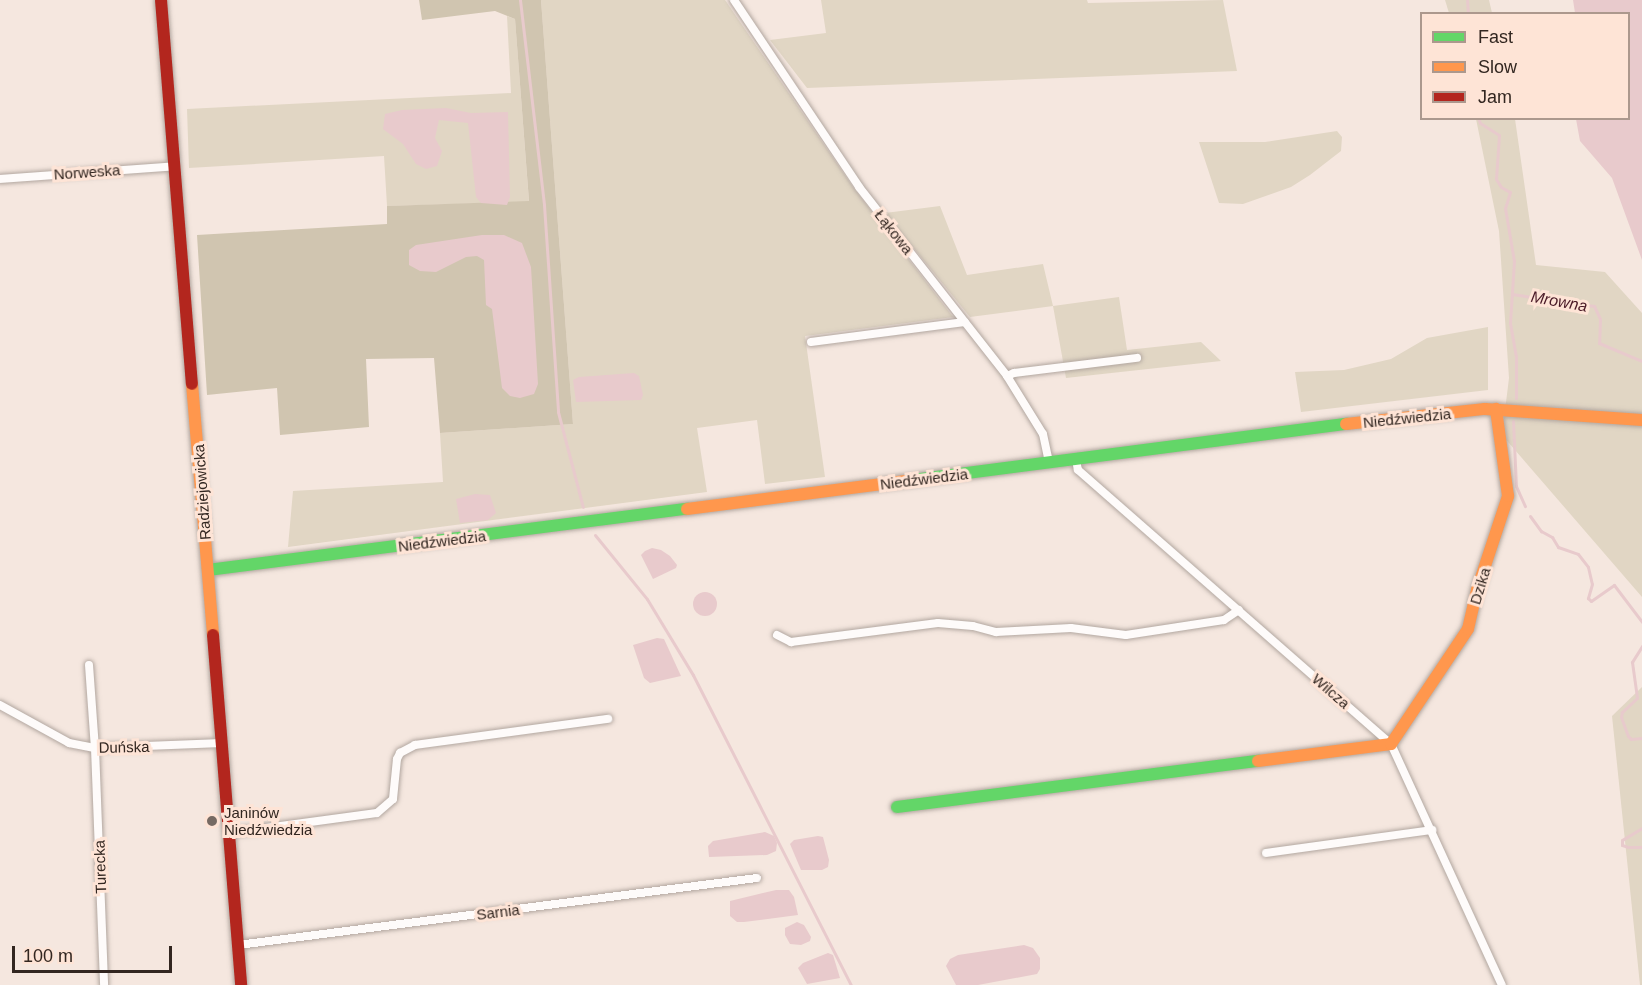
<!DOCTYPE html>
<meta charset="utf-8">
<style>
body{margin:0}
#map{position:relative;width:1642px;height:985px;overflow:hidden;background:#f5e7df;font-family:Arial,sans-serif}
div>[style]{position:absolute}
.green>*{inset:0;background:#e1d6c4}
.forest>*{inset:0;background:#d0c5b0}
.water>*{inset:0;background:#e8cacc}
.round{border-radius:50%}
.stream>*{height:3px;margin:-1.5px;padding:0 1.5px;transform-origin:1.5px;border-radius:1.5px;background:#e8cacc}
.roads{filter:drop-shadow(0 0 2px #b2a7a0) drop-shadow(0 0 2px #b2a7a0)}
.street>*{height:8px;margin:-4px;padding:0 4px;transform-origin:4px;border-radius:4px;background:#fefbfa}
.fast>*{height:12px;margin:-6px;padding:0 6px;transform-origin:6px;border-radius:6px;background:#63d668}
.slow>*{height:12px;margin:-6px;padding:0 6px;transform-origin:6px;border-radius:6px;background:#ff974d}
.jam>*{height:12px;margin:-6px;padding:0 6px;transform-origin:6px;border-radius:6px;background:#b3261e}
.dots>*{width:16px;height:16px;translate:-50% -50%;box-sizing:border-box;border:3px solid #fee4d6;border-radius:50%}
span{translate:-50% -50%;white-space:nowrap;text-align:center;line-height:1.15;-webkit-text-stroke:6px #fee4d6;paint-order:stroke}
.street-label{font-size:15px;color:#322620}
.poi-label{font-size:15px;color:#322620}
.left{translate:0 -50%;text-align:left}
.water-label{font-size:16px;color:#491926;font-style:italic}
.legend{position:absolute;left:1420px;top:12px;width:210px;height:108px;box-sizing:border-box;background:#fee4d6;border:2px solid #ac988d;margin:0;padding:8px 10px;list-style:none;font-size:18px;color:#322620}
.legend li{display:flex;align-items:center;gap:12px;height:30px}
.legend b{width:30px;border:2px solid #ac988d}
.scale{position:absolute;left:12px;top:946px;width:160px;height:27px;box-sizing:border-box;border:3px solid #322620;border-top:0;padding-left:8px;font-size:18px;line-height:21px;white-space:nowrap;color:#322620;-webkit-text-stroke:4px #fee4d6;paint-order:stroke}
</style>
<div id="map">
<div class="green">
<div style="clip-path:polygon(541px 0,725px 0,853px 187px,953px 317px,805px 336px,825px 477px,765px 484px,757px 420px,697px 428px,707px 492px,288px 547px,293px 491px,443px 482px,440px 433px,573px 424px)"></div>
<div style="clip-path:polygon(821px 0,1087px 0,1088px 3px,1223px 0,1237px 71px,807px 88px,770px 40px,826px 33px)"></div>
<div style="clip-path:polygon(1445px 0,1489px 0,1492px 13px,1449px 13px)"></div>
<div style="clip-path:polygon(507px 16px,515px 19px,529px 202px,387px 206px,384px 156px,189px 168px,187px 109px,511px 93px)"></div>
<div style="clip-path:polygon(1476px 119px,1515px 119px,1536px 265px,1605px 272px,1642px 313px,1642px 597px,1502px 435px,1509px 378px,1499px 231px)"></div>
<div style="clip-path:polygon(1337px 131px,1342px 137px,1341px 151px,1310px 175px,1291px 187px,1243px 204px,1219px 203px,1199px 142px,1265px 142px)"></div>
<div style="clip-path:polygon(940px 206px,967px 275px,1043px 264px,1053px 306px,1119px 297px,1127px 350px,1201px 342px,1221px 361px,1066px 378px,1053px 306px,970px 317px,885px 213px)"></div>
<div style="clip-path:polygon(1488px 327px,1488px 390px,1301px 412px,1295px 372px,1344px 370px,1391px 359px,1427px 338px)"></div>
<div style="clip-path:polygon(1642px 687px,1642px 985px,1640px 985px,1612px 716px)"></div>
</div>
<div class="forest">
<div style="clip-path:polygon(419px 0,541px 0,573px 424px,440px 433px,434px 358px,366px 359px,369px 427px,280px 435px,277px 388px,207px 395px,197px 235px,387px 224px,387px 206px,529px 201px,515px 19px,495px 11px,422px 20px)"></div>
</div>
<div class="water">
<div style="clip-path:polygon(1573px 0,1642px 0,1642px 260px,1612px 178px,1580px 141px,1576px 119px,1628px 118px,1628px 14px,1575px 13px)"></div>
<div style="clip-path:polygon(446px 108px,471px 113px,508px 112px,510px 197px,507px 205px,481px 203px,476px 197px,468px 123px,439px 120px,435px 138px,442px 151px,437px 166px,426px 169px,416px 164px,403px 144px,383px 129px,385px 114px,402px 110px)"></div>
<div style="clip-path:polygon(482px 235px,504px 235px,522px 243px,531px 267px,538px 384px,534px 394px,520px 398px,510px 396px,502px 388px,492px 309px,486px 305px,484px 260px,477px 256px,466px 257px,436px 272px,420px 271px,409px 265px,409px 250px,416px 245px)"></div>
<div style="clip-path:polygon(634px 373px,639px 376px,643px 395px,641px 400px,576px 402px,573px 380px,579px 377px)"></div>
<div style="clip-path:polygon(475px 494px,490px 495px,496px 513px,488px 520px,460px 523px,456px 499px)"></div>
<div style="clip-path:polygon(652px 548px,661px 550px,670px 556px,677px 565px,676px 568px,653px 579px,641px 555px,645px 551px)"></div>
<div class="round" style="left:693px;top:592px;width:24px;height:24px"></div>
<div style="clip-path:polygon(657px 638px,664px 639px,681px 676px,650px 683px,644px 678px,633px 645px)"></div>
<div style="clip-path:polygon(765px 832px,774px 836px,777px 843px,776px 851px,767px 855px,709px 857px,708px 846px,713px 841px)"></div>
<div style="clip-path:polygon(818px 836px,823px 837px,829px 860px,828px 867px,822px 870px,801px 870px,790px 844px,794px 840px)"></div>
<div style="clip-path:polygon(776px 890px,789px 890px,794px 897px,798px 915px,744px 922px,737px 922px,730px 916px,730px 901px)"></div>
<div style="clip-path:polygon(797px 922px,804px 925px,811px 937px,810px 941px,801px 945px,790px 944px,785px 935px,785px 928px)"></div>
<div style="clip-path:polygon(1024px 945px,1033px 948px,1040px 958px,1040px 969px,1037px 974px,978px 985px,956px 985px,946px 966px,950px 959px,958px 955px)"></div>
<div style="clip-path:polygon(828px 953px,833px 955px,840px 978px,807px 984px,798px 968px,803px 963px)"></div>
</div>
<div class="stream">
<div style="left:520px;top:0;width:206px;rotate:83.3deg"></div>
<div style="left:544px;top:205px;width:207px;rotate:86.1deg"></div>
<div style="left:558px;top:412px;width:98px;rotate:75.3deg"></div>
<div style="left:1467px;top:0;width:14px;rotate:86deg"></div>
<div style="left:1478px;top:118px;width:5px;rotate:68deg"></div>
<div style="left:1480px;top:123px;width:22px;rotate:32deg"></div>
<div style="left:1499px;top:135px;width:44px;rotate:93.9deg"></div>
<div style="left:1496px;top:179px;width:9px;rotate:58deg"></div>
<div style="left:1501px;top:187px;width:10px;rotate:29deg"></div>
<div style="left:1510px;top:192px;width:17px;rotate:107deg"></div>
<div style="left:1505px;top:208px;width:54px;rotate:80.4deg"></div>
<div style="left:1514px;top:261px;width:62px;rotate:93.7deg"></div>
<div style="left:1510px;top:323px;width:34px;rotate:80deg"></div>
<div style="left:1516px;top:356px;width:42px;rotate:90deg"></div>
<div style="left:1512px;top:294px;width:83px;rotate:8.3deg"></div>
<div style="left:1594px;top:306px;width:14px;rotate:65deg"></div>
<div style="left:1600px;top:319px;width:24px;rotate:92deg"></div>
<div style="left:1599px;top:343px;width:47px;rotate:22.7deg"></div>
<div style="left:1513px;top:421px;width:65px;rotate:87.4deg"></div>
<div style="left:1516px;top:486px;width:22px;rotate:66deg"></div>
<div style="left:1530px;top:516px;width:19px;rotate:54deg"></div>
<div style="left:1541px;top:531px;width:13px;rotate:29deg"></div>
<div style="left:1552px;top:537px;width:12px;rotate:59deg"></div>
<div style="left:1558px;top:547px;width:21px;rotate:19deg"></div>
<div style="left:1578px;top:554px;width:16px;rotate:52deg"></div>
<div style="left:1588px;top:567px;width:17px;rotate:77deg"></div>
<div style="left:1592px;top:584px;width:15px;rotate:106deg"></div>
<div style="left:1588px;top:598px;width:4px;rotate:45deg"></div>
<div style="left:1591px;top:601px;width:28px;rotate:-35deg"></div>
<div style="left:1614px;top:585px;width:46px;rotate:52.9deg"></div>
<div style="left:595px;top:535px;width:82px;rotate:50.9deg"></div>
<div style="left:647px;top:599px;width:89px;rotate:58.8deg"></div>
<div style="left:693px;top:675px;width:348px;rotate:63deg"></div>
<div style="left:1642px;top:646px;width:19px;rotate:122deg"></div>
<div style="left:1632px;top:662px;width:36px;rotate:82deg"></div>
<div style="left:1637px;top:698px;width:21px;rotate:137deg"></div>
<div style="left:1622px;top:712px;width:5px;rotate:101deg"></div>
<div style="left:1621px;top:717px;width:20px;rotate:70deg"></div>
<div style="left:1628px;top:736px;width:4px;rotate:45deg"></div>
<div style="left:1631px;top:739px;width:11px;rotate:-5deg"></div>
<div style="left:1642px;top:828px;width:23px;rotate:149deg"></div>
<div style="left:1622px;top:840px;width:5px;rotate:90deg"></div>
<div style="left:1622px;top:845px;width:6px;rotate:18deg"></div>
<div style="left:1628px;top:847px;width:14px"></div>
</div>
<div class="roads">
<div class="street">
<div style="left:734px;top:0;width:225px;rotate:56.2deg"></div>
<div style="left:859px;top:187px;width:240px;rotate:51.9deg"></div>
<div style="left:1007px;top:376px;width:68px;rotate:58.2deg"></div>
<div style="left:1043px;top:434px;width:30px;rotate:78deg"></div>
<div style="left:0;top:179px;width:175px;rotate:-4.2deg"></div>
<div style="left:811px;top:342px;width:155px;rotate:-7.4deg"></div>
<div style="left:1007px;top:376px;width:8px;rotate:-23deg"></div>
<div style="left:1014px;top:373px;width:124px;rotate:-7deg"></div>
<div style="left:1076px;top:460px;width:10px;rotate:79deg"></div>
<div style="left:1078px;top:470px;width:416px;rotate:41.2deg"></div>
<div style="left:1391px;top:744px;width:265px;rotate:65.3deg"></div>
<div style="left:777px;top:635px;width:16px;rotate:27deg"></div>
<div style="left:791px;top:642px;width:148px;rotate:-7.4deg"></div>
<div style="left:938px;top:623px;width:35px;rotate:5deg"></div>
<div style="left:973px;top:626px;width:24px;rotate:15deg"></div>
<div style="left:996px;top:632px;width:75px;rotate:-3.1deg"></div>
<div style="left:1071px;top:628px;width:55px;rotate:7.3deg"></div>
<div style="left:1126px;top:635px;width:99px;rotate:-8.7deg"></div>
<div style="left:1224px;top:620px;width:18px;rotate:-34deg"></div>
<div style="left:89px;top:665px;width:83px;rotate:85.9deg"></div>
<div style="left:95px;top:748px;width:237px;rotate:87.8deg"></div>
<div style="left:0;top:705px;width:79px;rotate:28.8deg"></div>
<div style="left:69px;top:743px;width:26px;rotate:11deg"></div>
<div style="left:95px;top:748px;width:127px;rotate:-2.3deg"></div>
<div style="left:229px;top:833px;width:149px;rotate:-7.7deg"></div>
<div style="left:377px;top:813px;width:21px;rotate:-41deg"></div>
<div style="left:393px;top:799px;width:40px;rotate:-84.3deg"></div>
<div style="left:397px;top:759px;width:7px;rotate:-63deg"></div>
<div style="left:400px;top:753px;width:17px;rotate:-28deg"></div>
<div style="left:415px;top:745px;width:195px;rotate:-7.7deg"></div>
<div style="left:1266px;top:853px;width:168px;rotate:-7.9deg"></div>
<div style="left:238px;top:945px;width:523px;rotate:-7.36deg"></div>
</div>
<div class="fast">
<div style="left:913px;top:480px;width:437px;rotate:-7.4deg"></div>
<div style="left:208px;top:570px;width:483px;rotate:-7.3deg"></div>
<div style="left:897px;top:807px;width:364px;rotate:-7.3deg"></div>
</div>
<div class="slow">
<div style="left:192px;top:384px;width:252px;rotate:85.2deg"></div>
<div style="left:1346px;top:424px;width:140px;rotate:-6.2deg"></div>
<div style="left:1485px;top:409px;width:157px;rotate:4deg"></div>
<div style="left:687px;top:509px;width:228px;rotate:-7.3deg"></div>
<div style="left:1258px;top:761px;width:134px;rotate:-7.3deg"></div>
<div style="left:1391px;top:744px;width:138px;rotate:-56.2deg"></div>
<div style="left:1468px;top:629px;width:40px;rotate:-77deg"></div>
<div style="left:1477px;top:590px;width:99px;rotate:-71.7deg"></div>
<div style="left:1508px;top:496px;width:88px;rotate:-97.9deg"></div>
</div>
<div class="jam">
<div style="left:161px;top:0;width:385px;rotate:85.4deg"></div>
<div style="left:213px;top:635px;width:351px;rotate:85.4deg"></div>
</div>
</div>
<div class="dots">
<div style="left:212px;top:821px;background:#766a63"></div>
</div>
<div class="street-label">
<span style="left:87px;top:172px;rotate:-4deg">Norweska</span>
<span style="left:894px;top:232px;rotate:52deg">Łąkowa</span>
<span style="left:1407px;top:418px;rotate:-6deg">Niedźwiedzia</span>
<span style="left:924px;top:479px;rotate:-7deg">Niedźwiedzia</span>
<span style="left:202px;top:492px;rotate:-94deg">Radziejowicka</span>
<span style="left:442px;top:541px;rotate:-7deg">Niedźwiedzia</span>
<span style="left:1480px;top:586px;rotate:-73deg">Dzika</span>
<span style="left:1331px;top:691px;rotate:41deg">Wilcza</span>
<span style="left:124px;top:747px;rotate:-1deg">Duńska</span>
<span style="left:100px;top:867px;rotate:-92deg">Turecka</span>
<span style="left:498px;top:912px;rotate:-7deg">Sarnia</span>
</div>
<div class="poi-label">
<span class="left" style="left:224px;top:821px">Janinów<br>Niedźwiedzia</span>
</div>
<div class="water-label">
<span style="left:1559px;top:302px;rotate:10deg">Mrowna</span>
</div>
<ul class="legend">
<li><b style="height:8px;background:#63d668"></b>Fast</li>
<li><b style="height:8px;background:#ff974d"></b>Slow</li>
<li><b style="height:8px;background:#b3261e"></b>Jam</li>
</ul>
<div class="scale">100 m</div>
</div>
